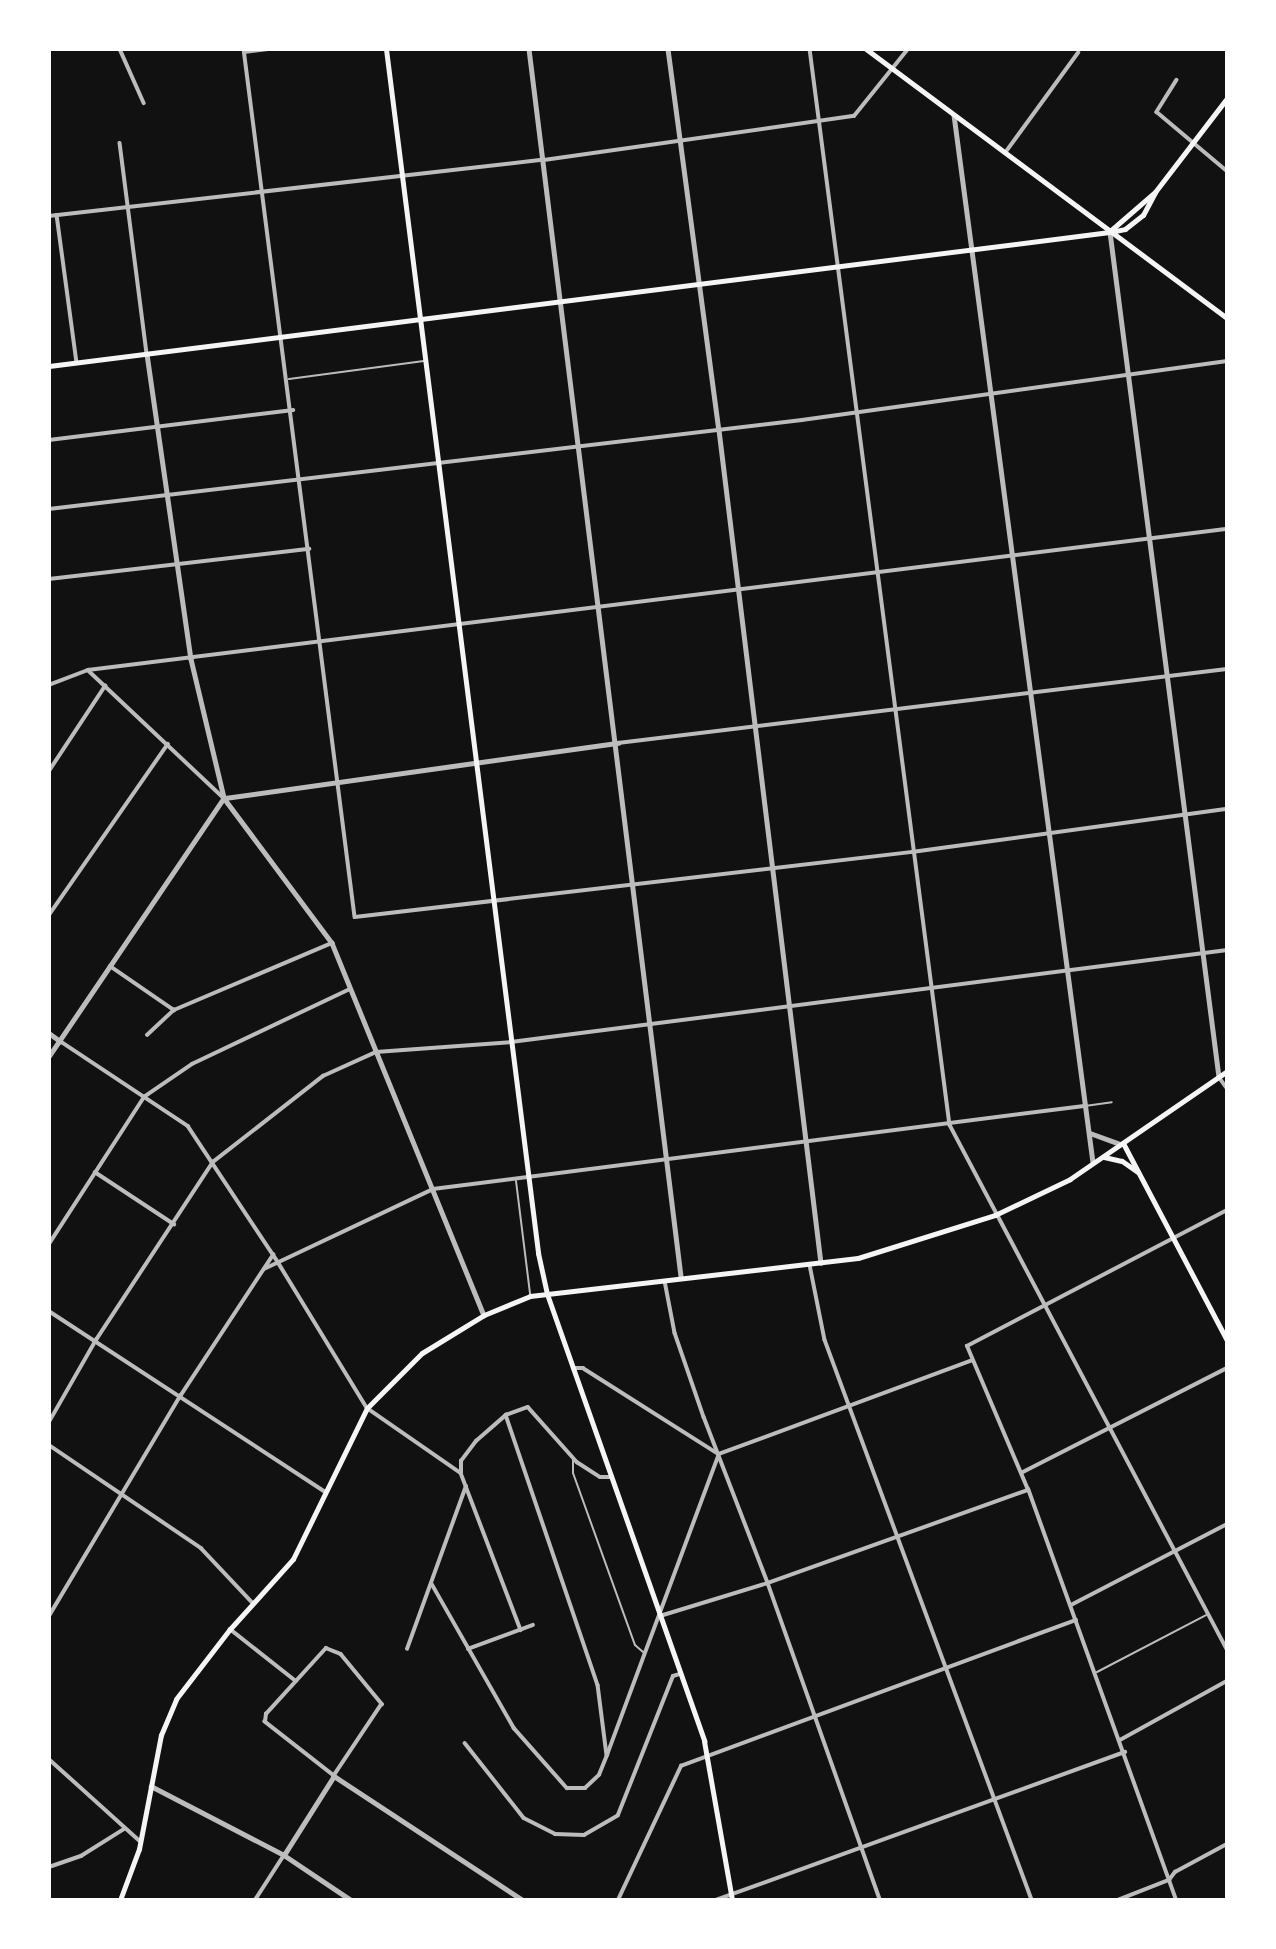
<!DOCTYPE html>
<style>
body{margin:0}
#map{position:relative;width:1276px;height:1949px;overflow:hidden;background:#111;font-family:"PT Sans Narrow",sans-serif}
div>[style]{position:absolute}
.service>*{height:2px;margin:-1px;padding:0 1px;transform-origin:1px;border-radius:1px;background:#bcbcbc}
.minor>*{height:3.5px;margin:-1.75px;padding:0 1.75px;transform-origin:1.75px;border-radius:1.75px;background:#bcbcbc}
.tertiary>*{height:4.5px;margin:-2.25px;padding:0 2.25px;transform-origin:2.25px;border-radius:2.25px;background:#bcbcbc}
.secondary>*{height:5px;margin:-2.5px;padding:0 2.5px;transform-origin:2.5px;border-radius:2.5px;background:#f5f5f5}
.primary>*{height:5px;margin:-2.5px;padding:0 2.5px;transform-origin:2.5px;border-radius:2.5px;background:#f5f5f5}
span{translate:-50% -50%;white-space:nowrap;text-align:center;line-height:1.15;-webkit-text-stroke:7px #fff;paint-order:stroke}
.frame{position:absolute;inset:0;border:51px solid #fff;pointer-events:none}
</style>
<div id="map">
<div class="service">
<div style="left:289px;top:379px;width:136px;rotate:-7.6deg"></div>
<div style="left:1085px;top:1106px;width:27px;rotate:-8deg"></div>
<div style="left:516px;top:1181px;width:114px;rotate:82.9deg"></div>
<div style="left:573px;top:1459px;width:14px;rotate:90deg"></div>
<div style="left:573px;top:1473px;width:183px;rotate:70.2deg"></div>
<div style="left:635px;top:1645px;width:11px;rotate:41deg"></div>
<div style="left:1097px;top:1672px;width:123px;rotate:-27.6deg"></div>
</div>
<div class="minor">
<div style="left:120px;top:49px;width:59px;rotate:66deg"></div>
<div style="left:244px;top:49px;width:875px;rotate:82.71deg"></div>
<div style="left:355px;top:917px;width:561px;rotate:-6.66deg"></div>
<div style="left:912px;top:852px;width:318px;rotate:-7.8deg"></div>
<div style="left:810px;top:49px;width:1085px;rotate:82.59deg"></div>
<div style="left:950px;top:1125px;width:593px;rotate:62.14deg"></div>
<div style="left:244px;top:52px;width:26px;rotate:-7deg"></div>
<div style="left:1177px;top:80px;width:38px;rotate:122deg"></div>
<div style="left:1157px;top:112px;width:92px;rotate:40.1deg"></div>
<div style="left:120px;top:143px;width:212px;rotate:82.7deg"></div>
<div style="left:1005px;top:153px;width:124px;rotate:-53.9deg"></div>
<div style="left:57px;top:215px;width:148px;rotate:82.3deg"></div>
<div style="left:49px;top:216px;width:498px;rotate:-6.5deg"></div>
<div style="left:544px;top:160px;width:313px;rotate:-8.1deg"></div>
<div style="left:854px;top:116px;width:86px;rotate:-51.1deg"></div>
<div style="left:49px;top:440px;width:246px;rotate:-7deg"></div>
<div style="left:49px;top:509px;width:758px;rotate:-6.74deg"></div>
<div style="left:802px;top:420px;width:429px;rotate:-7.9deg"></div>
<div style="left:49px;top:579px;width:262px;rotate:-6.6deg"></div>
<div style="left:88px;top:670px;width:187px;rotate:43.3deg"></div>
<div style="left:49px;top:685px;width:42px;rotate:-21deg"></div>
<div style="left:88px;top:670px;width:1148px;rotate:-7.06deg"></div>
<div style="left:618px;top:743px;width:613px;rotate:-6.93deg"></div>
<div style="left:49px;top:771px;width:102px;rotate:-56.6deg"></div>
<div style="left:49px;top:915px;width:208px;rotate:-55.2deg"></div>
<div style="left:110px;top:966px;width:78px;rotate:34.5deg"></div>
<div style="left:147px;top:1035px;width:37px;rotate:-43deg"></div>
<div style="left:174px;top:1010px;width:172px;rotate:-23deg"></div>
<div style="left:60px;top:1041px;width:154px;rotate:33.6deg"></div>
<div style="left:188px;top:1126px;width:163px;rotate:56.5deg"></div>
<div style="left:278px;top:1262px;width:171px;rotate:58.6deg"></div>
<div style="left:367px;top:1408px;width:114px;rotate:34.7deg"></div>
<div style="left:461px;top:1473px;width:168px;rotate:69.1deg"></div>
<div style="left:1219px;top:1077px;width:14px;rotate:54deg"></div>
<div style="left:95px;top:1172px;width:95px;rotate:33.4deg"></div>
<div style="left:49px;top:1244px;width:175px;rotate:-57.1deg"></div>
<div style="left:144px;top:1097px;width:58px;rotate:-34.5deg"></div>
<div style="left:192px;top:1064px;width:175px;rotate:-25.4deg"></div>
<div style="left:810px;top:1265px;width:76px;rotate:78.7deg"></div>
<div style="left:825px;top:1340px;width:597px;rotate:69.71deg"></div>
<div style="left:264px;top:1269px;width:187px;rotate:-25.3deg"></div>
<div style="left:433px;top:1189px;width:656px;rotate:-7.27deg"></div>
<div style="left:665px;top:1281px;width:53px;rotate:79.1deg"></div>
<div style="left:675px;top:1333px;width:89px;rotate:71deg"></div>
<div style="left:704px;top:1417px;width:178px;rotate:68.9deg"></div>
<div style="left:768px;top:1583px;width:336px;rotate:70.5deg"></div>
<div style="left:49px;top:1311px;width:331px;rotate:33.2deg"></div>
<div style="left:573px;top:1368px;width:10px"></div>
<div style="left:583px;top:1368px;width:159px;rotate:32.4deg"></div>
<div style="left:506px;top:1415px;width:285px;rotate:71.2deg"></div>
<div style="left:598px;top:1685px;width:71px;rotate:82.7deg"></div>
<div style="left:49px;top:1422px;width:95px;rotate:-60.2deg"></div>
<div style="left:96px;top:1340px;width:213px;rotate:-56.7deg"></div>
<div style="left:213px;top:1162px;width:140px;rotate:-38deg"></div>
<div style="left:323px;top:1076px;width:58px;rotate:-24.4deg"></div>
<div style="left:376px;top:1052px;width:135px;rotate:-4.2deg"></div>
<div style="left:511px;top:1042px;width:722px;rotate:-7.32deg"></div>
<div style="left:49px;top:1445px;width:184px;rotate:34.1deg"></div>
<div style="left:201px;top:1548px;width:76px;rotate:46.6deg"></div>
<div style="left:719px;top:1454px;width:269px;rotate:-20.3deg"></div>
<div style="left:461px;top:1473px;width:12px;rotate:-90deg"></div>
<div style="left:461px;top:1461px;width:25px;rotate:-53deg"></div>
<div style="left:476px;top:1441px;width:40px;rotate:-41deg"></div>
<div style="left:506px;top:1415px;width:23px;rotate:-20deg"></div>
<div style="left:528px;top:1407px;width:74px;rotate:48.3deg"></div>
<div style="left:577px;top:1462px;width:27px;rotate:33deg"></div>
<div style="left:600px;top:1477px;width:11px"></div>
<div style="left:1021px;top:1473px;width:231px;rotate:-27deg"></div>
<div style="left:432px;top:1584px;width:166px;rotate:60.3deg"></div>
<div style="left:514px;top:1728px;width:80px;rotate:48.5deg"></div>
<div style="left:567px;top:1788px;width:18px"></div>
<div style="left:585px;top:1788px;width:19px;rotate:-43deg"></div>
<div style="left:599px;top:1775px;width:22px;rotate:-68deg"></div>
<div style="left:607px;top:1755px;width:319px;rotate:-69.6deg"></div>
<div style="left:1071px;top:1605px;width:176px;rotate:-27.4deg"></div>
<div style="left:49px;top:1616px;width:257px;rotate:-59.2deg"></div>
<div style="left:181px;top:1395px;width:168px;rotate:-56.7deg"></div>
<div style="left:660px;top:1616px;width:113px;rotate:-17deg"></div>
<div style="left:768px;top:1583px;width:276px;rotate:-19.7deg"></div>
<div style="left:230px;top:1629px;width:84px;rotate:38.2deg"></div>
<div style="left:326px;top:1648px;width:16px;rotate:22deg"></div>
<div style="left:341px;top:1654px;width:65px;rotate:50.6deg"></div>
<div style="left:382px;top:1704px;width:87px;rotate:123.7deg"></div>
<div style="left:334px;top:1776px;width:88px;rotate:-142deg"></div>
<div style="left:265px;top:1722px;width:8px;rotate:-83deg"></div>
<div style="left:266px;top:1714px;width:89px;rotate:-47.7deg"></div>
<div style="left:407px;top:1649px;width:173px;rotate:-70.1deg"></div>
<div style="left:468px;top:1649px;width:69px;rotate:-20.3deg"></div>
<div style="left:1120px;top:1740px;width:122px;rotate:-28.9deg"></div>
<div style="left:465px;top:1743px;width:95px;rotate:51.8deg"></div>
<div style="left:524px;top:1818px;width:35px;rotate:27deg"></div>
<div style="left:555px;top:1834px;width:29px;rotate:2deg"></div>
<div style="left:584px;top:1835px;width:39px;rotate:-30deg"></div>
<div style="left:618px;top:1815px;width:149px;rotate:-68.4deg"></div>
<div style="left:673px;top:1676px;width:7px;rotate:-16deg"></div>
<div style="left:49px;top:1759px;width:122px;rotate:42deg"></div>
<div style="left:49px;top:1867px;width:34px;rotate:-19deg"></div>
<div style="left:81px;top:1856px;width:51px;rotate:-32.1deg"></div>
<div style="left:255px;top:1900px;width:54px;rotate:-57.2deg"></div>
<div style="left:618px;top:1900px;width:148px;rotate:-64.8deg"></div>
<div style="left:681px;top:1766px;width:421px;rotate:-20.3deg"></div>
<div style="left:716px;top:1900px;width:435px;rotate:-19.9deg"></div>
<div style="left:1118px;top:1900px;width:55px;rotate:-21.4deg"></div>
<div style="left:1169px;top:1880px;width:10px;rotate:-53deg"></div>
<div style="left:1175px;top:1872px;width:59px;rotate:-28.3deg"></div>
<div style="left:1176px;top:1900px;width:436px;rotate:-109.8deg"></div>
<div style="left:1028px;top:1490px;width:156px;rotate:-113deg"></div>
<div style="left:967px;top:1346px;width:293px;rotate:-27.6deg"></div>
</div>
<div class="tertiary">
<div style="left:529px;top:49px;width:1237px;rotate:82.94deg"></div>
<div style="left:668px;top:49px;width:384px;rotate:82.4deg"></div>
<div style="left:719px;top:430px;width:839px;rotate:83.02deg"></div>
<div style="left:954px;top:115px;width:1057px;rotate:82.44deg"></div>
<div style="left:1110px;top:232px;width:852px;rotate:82.65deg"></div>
<div style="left:147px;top:354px;width:308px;rotate:81.8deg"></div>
<div style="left:191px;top:659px;width:143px;rotate:76.6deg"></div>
<div style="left:224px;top:798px;width:181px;rotate:53.3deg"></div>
<div style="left:332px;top:943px;width:402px;rotate:67.8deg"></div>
<div style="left:225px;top:798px;width:397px;rotate:-8deg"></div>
<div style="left:49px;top:1033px;width:14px;rotate:36deg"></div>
<div style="left:49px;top:1056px;width:312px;rotate:-55.9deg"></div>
<div style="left:1090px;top:1133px;width:32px;rotate:20deg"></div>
<div style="left:151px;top:1786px;width:150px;rotate:27.4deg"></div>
<div style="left:284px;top:1855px;width:81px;rotate:33.9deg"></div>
<div style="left:284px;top:1855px;width:93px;rotate:-57.7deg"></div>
<div style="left:334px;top:1776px;width:226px;rotate:33.3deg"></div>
</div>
<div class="secondary">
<div style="left:386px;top:49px;width:1214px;rotate:82.8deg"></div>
<div style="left:538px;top:1253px;width:42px;rotate:77.6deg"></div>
<div style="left:547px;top:1294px;width:474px;rotate:70.6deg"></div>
<div style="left:704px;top:1741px;width:161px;rotate:80deg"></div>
<div style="left:866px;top:49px;width:450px;rotate:36.7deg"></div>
</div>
<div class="primary">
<div style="left:1110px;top:231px;width:60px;rotate:-40.9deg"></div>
<div style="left:1155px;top:192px;width:118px;rotate:-52.5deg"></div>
<div style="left:49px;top:366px;width:1069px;rotate:-7.2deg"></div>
<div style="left:1110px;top:232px;width:15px;rotate:-11deg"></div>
<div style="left:1125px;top:229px;width:23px;rotate:-38deg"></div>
<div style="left:1143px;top:215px;width:26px;rotate:-62deg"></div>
<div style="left:1124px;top:1145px;width:221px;rotate:62.2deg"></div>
<div style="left:1104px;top:1157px;width:18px;rotate:13deg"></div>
<div style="left:1122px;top:1161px;width:19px;rotate:35deg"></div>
<div style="left:120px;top:1900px;width:54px;rotate:-69.6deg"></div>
<div style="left:139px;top:1849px;width:116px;rotate:-79.1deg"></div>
<div style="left:161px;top:1735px;width:39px;rotate:-67deg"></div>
<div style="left:176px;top:1699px;width:88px;rotate:-52.4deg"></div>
<div style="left:230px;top:1629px;width:94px;rotate:-48deg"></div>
<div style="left:293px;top:1559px;width:168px;rotate:-63.9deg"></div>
<div style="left:367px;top:1408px;width:78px;rotate:-45deg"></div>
<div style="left:422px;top:1353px;width:73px;rotate:-31.5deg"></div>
<div style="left:484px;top:1315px;width:50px;rotate:-22.4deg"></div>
<div style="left:530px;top:1296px;width:330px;rotate:-6.6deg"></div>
<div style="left:858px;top:1258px;width:144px;rotate:-17.4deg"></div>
<div style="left:995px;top:1215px;width:83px;rotate:-25.6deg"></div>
<div style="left:1070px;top:1179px;width:191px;rotate:-34.5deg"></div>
</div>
<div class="frame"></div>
</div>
